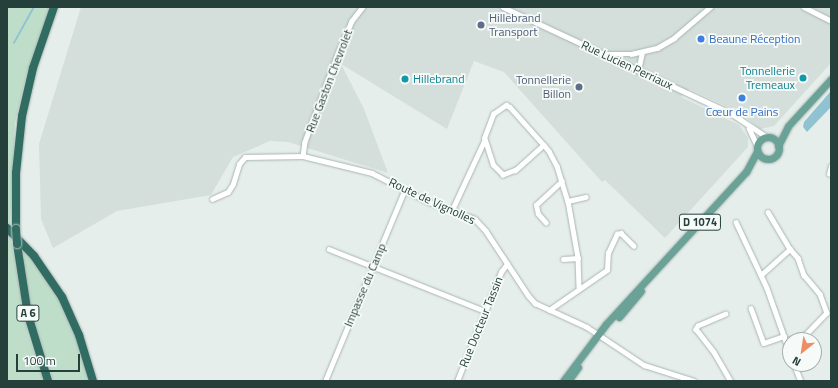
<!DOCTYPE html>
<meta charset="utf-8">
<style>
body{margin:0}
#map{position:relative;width:838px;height:388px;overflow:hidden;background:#e6eeeb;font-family:"Titillium Web",sans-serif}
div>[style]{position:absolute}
.built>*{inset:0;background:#d4deda}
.green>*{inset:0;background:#bfdeca}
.water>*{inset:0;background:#90c3d1}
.stream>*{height:1.5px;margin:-0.75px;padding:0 0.75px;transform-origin:0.75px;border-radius:0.75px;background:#90c3d1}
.roads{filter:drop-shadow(0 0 1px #a8b6b2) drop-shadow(0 0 1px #a8b6b2)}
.minor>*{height:4.5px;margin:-2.25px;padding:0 2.25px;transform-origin:2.25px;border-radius:2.25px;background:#fff}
.primary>*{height:7px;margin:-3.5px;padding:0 3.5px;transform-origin:3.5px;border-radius:3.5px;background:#6ba298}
.primary>.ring{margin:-3.5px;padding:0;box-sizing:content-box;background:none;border:7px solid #6ba298;border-radius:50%}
.motorway>*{height:8px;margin:-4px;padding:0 4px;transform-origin:4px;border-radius:4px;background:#316c63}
.bridges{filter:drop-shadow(0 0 1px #c2cac8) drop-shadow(0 0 1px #c2cac8)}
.motorway-bridge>*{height:8px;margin:-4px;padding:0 4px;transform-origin:4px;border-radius:4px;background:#316c63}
.dots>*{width:11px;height:11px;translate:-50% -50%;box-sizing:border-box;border:2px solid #f6faf9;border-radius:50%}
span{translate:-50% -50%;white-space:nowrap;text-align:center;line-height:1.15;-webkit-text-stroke:3.5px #f6faf9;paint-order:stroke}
.shield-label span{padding:1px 3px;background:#f6faf9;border:1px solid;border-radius:3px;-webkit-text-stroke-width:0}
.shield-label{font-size:11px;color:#25403a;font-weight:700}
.service-label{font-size:12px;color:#4e5e75}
.left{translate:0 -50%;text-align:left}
.right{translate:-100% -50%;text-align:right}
.shop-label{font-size:12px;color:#366cbe}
.street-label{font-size:12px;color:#25403a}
.culture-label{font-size:12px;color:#0d838f}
.frame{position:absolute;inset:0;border:8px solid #25403a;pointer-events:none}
.north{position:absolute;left:782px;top:332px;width:40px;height:40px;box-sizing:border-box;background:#f6faf9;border:1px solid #a2b0ad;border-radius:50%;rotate:210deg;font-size:11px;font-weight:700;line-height:16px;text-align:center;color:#25403a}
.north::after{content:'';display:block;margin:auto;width:14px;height:18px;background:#ee8f63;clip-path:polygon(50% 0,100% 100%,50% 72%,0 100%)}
.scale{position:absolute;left:16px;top:354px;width:64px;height:18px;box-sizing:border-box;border:2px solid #25403a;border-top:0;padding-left:5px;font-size:12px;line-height:14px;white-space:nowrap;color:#25403a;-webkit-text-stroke:3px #f6faf9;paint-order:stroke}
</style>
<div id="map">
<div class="built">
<div style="clip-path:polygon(81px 7px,831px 7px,831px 63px,774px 126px,760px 129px,741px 113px,689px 89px,681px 97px,739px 125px,748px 138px,748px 147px,665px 238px,605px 180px,602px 182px,504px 72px,474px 61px,447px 129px,341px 64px,364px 109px,388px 173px,288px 142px,270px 141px,233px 157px,211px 195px,117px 211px,53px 248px,41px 219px,39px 144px)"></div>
</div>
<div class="green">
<div style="clip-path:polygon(7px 7px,50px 7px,27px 72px,15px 123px,10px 225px,7px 222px)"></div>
<div style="clip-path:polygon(7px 232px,11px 240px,28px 334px,44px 381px,7px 381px)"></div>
<div style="clip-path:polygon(23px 248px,50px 282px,69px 318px,90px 381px,53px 381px,34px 321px,26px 284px)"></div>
</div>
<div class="water">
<div style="clip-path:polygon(831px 91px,831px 107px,807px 132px,803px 127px,804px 122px)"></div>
</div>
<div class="stream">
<div style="left:14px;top:43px;width:41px;rotate:-60.9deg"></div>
</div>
<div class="roads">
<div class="minor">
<div style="left:363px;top:7px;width:18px;rotate:128deg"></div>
<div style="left:352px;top:21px;width:36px;rotate:113deg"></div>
<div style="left:338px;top:54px;width:94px;rotate:110.6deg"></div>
<div style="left:305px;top:142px;width:14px;rotate:98deg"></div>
<div style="left:303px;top:156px;width:71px;rotate:13.8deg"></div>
<div style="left:372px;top:173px;width:64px;rotate:27deg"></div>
<div style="left:429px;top:202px;width:49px;rotate:20.3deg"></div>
<div style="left:475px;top:219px;width:16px;rotate:47deg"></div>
<div style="left:486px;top:231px;width:77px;rotate:56.7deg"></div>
<div style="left:528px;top:295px;width:11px;rotate:49deg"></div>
<div style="left:535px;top:303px;width:57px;rotate:24.8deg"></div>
<div style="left:587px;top:327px;width:69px;rotate:33.7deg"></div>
<div style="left:644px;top:365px;width:52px;rotate:17.7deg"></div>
<div style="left:503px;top:7px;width:253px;rotate:25deg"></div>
<div style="left:732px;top:114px;width:42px;rotate:33.3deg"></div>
<div style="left:804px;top:7px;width:30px;rotate:27deg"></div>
<div style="left:602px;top:54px;width:29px"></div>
<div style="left:631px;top:54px;width:27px;rotate:-13deg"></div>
<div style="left:657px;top:48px;width:20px;rotate:-30deg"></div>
<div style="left:674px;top:38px;width:48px;rotate:-40.7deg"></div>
<div style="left:638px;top:71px;width:19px;rotate:-78deg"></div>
<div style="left:749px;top:128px;width:19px;rotate:65deg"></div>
<div style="left:544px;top:145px;width:38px;rotate:138deg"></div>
<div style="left:516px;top:170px;width:14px;rotate:159deg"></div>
<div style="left:503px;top:175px;width:14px;rotate:-135deg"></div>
<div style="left:493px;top:165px;width:28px;rotate:-108deg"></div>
<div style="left:484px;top:138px;width:26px;rotate:-69deg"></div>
<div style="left:493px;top:114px;width:16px;rotate:-35deg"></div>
<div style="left:506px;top:105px;width:4px;rotate:27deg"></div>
<div style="left:510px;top:107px;width:51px;rotate:48.2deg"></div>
<div style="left:544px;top:145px;width:8px;rotate:50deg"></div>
<div style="left:549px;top:151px;width:17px;rotate:62deg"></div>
<div style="left:557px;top:166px;width:37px;rotate:73deg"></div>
<div style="left:568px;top:201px;width:58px;rotate:80deg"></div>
<div style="left:578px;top:258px;width:29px;rotate:88deg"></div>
<div style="left:829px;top:174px;width:8px;rotate:-76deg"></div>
<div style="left:212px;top:199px;width:17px;rotate:-24deg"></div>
<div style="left:228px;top:192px;width:9px;rotate:-58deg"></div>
<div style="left:233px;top:184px;width:21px;rotate:-73deg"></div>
<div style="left:239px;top:164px;width:9px;rotate:-49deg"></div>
<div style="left:245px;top:157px;width:58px;rotate:-1deg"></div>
<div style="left:568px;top:201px;width:18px;rotate:-13deg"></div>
<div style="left:452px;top:210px;width:76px;rotate:-65.1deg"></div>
<div style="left:768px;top:212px;width:43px;rotate:59.3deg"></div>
<div style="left:736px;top:222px;width:73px;rotate:64.8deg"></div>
<div style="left:767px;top:288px;width:69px;rotate:70.5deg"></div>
<div style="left:546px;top:223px;width:12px;rotate:-132deg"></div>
<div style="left:538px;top:214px;width:9px;rotate:-103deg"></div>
<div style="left:536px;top:205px;width:35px;rotate:-43deg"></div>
<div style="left:329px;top:249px;width:168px;rotate:21.7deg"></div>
<div style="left:563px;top:259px;width:15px;rotate:-4deg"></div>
<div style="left:761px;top:275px;width:39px;rotate:-42deg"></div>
<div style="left:790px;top:249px;width:12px;rotate:48deg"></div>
<div style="left:798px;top:258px;width:18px;rotate:71deg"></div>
<div style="left:804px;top:275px;width:25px;rotate:50deg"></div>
<div style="left:820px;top:294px;width:20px;rotate:70deg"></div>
<div style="left:827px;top:313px;width:30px;rotate:134deg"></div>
<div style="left:806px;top:335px;width:21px;rotate:163deg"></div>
<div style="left:751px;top:308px;width:37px;rotate:70deg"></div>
<div style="left:764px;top:343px;width:21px;rotate:-19deg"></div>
<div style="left:549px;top:310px;width:70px;rotate:-34.6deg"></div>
<div style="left:607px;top:270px;width:17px;rotate:-87deg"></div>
<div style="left:608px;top:253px;width:21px;rotate:-65deg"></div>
<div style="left:617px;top:234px;width:4px;rotate:-14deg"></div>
<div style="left:621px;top:233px;width:18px;rotate:45deg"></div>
<div style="left:726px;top:314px;width:30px;rotate:157deg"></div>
<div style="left:698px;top:326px;width:4px;rotate:124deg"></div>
<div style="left:696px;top:329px;width:29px;rotate:52deg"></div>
<div style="left:714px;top:352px;width:34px;rotate:60deg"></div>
<div style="left:794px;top:364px;width:18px;rotate:68deg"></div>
<div style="left:325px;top:381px;width:208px;rotate:-67.4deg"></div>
<div style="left:457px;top:381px;width:118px;rotate:-68deg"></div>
<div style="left:501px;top:272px;width:10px;rotate:-53deg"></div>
</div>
<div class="primary">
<div class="ring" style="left:757px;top:137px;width:15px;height:15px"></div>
<div style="left:778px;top:146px;width:22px;rotate:-63deg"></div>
<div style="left:788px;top:126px;width:64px;rotate:-47.5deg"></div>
<div style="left:619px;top:317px;width:34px;rotate:-50deg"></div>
<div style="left:563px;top:381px;width:71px;rotate:-53deg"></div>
<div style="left:606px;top:324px;width:207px;rotate:-47.4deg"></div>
<div style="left:746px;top:172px;width:24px;rotate:-62deg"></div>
<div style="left:568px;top:381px;width:17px;rotate:-54deg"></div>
</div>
<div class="motorway">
<div style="left:7px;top:228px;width:39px;rotate:46deg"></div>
<div style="left:34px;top:256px;width:50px;rotate:55.7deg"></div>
<div style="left:62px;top:297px;width:42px;rotate:65.9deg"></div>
<div style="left:79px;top:335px;width:48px;rotate:73.1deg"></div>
<div style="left:16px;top:229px;width:56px;rotate:-90deg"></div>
<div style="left:16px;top:173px;width:57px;rotate:-84deg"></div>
<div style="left:22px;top:116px;width:49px;rotate:-77.1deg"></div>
<div style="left:33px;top:68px;width:65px;rotate:-71deg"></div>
<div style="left:17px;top:244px;width:72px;rotate:81.2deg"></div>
<div style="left:28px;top:315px;width:69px;rotate:73.1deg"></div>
</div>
</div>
<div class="bridges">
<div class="motorway-bridge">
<div style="left:16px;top:229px;width:15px;rotate:86deg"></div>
</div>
</div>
<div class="dots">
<div style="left:481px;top:25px;background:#5c6f8a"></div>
<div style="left:701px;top:39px;background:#3f7fe0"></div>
<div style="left:803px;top:78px;background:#0f9aa8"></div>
<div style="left:405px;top:79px;background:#0f9aa8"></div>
<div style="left:579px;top:87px;background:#5c6f8a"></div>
<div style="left:742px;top:98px;background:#3f7fe0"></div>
</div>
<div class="shield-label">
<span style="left:700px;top:222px">D 1074</span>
<span style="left:28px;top:313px">A 6</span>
</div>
<div class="service-label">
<span class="left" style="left:489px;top:25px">Hillebrand<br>Transport</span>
<span class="right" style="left:571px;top:87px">Tonnellerie<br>Billon</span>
</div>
<div class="shop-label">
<span class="left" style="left:709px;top:39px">Beaune Réception</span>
<span style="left:742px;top:112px">Cœur de Pains</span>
</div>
<div class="street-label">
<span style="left:627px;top:65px;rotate:25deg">Rue Lucien Perriaux</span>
<span style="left:329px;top:81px;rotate:-69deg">Rue Gaston Chevrolet</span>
<span style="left:432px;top:201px;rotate:25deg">Route de Vignolles</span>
<span style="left:365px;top:285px;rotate:-67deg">Impasse du Camp</span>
<span style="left:481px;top:322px;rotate:-68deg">Rue Docteur Tassin</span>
</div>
<div class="culture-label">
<span class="right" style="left:795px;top:78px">Tonnellerie<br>Tremeaux</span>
<span class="left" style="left:413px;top:79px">Hillebrand</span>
</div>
<div class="frame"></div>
<div class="north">N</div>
<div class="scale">100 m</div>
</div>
